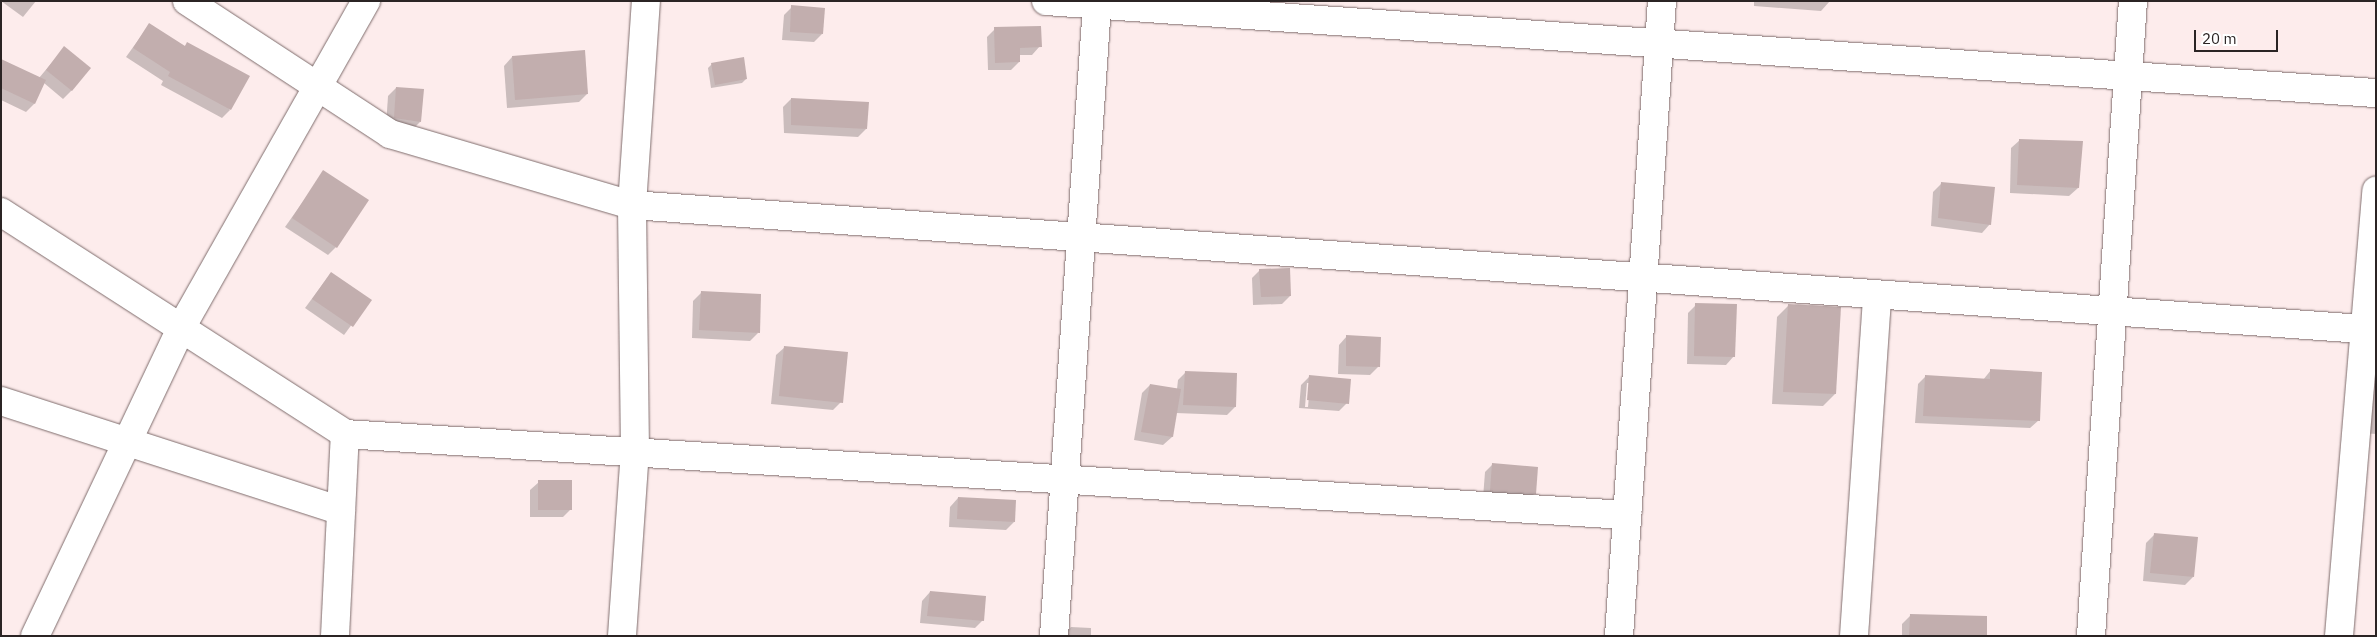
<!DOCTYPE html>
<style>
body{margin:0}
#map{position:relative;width:2377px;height:637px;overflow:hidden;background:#fdecec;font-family:"IBM Plex Sans",sans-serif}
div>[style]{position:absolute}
.shadow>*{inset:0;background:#0003}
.building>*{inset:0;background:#c2aeae}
.roads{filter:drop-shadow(0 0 1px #7e6c6c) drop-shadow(0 0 1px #7e6c6c)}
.minor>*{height:28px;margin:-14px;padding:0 14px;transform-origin:14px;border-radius:14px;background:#fff}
span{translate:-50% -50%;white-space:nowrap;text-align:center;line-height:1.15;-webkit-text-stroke:4.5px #fff;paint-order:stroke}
.frame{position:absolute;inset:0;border:2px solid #2b2424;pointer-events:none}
.scale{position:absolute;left:2194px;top:30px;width:84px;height:22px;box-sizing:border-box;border:2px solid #2b2424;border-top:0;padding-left:6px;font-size:15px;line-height:18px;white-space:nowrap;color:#2b2424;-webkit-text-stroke:4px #fff;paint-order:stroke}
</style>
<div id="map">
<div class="shadow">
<div style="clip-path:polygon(1px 1px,36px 1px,23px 17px)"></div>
<div style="clip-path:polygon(1754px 1px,1830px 1px,1821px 11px,1754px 6px)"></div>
<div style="clip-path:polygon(792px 7px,822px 34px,814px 42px,782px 40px,784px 15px)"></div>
<div style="clip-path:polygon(149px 25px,184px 47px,187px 44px,230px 110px,222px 118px,161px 85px,163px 81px,126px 57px)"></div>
<div style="clip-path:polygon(995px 29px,1040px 46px,1032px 55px,1019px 55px,1019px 62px,1011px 70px,988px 70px,987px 37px)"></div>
<div style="clip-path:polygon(64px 48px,72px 90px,63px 99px,44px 83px,34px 104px,26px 112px,1px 100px,1px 62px,39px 78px)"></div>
<div style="clip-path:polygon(512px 57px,587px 94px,579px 102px,507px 108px,504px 66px)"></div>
<div style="clip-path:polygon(712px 64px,746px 79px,742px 83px,711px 88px,708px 68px)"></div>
<div style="clip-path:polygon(396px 88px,420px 122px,412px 130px,386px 126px,388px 96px)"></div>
<div style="clip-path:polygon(791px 99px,866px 129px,858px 137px,784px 133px,783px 107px)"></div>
<div style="clip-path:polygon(2020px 140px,2078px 188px,2069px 196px,2010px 193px,2011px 148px)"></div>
<div style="clip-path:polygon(324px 172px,336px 247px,328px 255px,285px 227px)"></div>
<div style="clip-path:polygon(1941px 184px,1990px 224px,1982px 233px,1931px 226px,1933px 192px)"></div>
<div style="clip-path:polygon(1260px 270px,1290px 296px,1282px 304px,1253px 305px,1252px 278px)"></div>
<div style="clip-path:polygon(331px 273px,370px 300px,344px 335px,305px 308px)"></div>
<div style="clip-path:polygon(702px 292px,758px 333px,750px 341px,692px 338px,693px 301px)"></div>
<div style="clip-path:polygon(1696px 305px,1734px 356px,1726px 365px,1687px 364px,1688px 313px)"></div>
<div style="clip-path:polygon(1789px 305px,1835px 394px,1823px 406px,1772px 404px,1777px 317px)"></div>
<div style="clip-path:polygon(1347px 336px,1378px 367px,1370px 375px,1338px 374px,1339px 345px)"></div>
<div style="clip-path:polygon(785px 347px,841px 402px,833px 410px,771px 404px,776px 355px)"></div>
<div style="clip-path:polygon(2376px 350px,2376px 434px,2361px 433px)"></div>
<div style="clip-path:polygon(1991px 370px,2039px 420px,2030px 428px,1915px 423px,1918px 384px,1926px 376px,1983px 380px)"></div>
<div style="clip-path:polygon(1186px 372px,1235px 407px,1227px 415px,1176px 413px,1172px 437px,1163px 445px,1134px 440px,1142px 393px,1150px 385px,1177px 389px,1178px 380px)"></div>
<div style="clip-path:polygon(evenodd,1310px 376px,1347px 403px,1339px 411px,1299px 408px,1301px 385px,1310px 376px,1307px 383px,1310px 383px,1308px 407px,1305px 407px,1307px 383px)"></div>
<div style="clip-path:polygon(1493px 464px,1535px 493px,1527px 501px,1483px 498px,1485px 472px)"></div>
<div style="clip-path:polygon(539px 482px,571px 509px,563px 517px,530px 517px,530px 490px)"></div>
<div style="clip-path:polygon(958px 498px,1014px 522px,1006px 530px,949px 527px,950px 507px)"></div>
<div style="clip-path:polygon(2154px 535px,2193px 577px,2185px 585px,2143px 581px,2146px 543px)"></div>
<div style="clip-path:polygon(930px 592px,983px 620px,975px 628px,920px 623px,922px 601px)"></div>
<div style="clip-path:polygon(1910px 616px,1947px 636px,1902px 636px,1902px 624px)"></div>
<div style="clip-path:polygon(1071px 627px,1091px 628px,1091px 636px,1063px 636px)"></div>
</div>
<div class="building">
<div style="clip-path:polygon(791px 5px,825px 8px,823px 34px,790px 32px)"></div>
<div style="clip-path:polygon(149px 23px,185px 46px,187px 42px,250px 76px,231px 110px,168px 76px,170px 72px,133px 48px)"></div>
<div style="clip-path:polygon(1041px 26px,1042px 47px,1020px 48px,1020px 62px,995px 63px,994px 27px)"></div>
<div style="clip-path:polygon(64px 46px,91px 68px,72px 91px,46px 70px)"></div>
<div style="clip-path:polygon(585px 50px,588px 94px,515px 100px,512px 56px)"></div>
<div style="clip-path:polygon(744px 57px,747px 79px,715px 85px,711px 63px)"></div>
<div style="clip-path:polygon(1px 59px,46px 80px,35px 104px,1px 88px)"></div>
<div style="clip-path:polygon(396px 87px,424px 89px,421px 122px,394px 118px)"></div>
<div style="clip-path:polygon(791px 98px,869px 102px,867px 129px,791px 125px)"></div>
<div style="clip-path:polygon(2019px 139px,2083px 141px,2079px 188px,2017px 185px)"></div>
<div style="clip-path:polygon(323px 170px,369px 200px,337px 248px,292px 218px)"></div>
<div style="clip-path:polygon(1941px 182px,1995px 187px,1991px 225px,1938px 218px)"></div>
<div style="clip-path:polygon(1290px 268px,1291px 296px,1261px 297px,1259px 269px)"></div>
<div style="clip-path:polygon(331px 272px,372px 300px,353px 327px,312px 299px)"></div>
<div style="clip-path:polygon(701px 291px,761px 294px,760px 333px,699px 330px)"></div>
<div style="clip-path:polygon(1695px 303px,1737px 304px,1735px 357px,1694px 356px)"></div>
<div style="clip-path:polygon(1788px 304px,1841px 307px,1836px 394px,1783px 392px)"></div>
<div style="clip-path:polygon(1346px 335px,1381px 337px,1380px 367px,1346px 366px)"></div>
<div style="clip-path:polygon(784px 346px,848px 352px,843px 403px,779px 396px)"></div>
<div style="clip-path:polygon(1990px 369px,2042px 372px,2040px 421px,1923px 416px,1925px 375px,1990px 379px)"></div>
<div style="clip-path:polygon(1185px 371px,1237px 373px,1236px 407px,1183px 405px)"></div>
<div style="clip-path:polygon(1309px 375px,1351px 379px,1349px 404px,1307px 400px)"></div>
<div style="clip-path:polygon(1150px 384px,1181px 389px,1173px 437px,1141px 432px)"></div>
<div style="clip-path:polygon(1492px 463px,1538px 467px,1536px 494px,1490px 491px)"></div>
<div style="clip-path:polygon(538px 480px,572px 480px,572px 510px,538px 510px)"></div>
<div style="clip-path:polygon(958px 497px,1016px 500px,1015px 522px,957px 519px)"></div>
<div style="clip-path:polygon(2154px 533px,2198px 537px,2194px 577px,2150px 573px)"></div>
<div style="clip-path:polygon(930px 591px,986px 596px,984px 621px,927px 616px)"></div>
<div style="clip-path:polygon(1910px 614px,1987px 616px,1987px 636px,1909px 636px)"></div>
</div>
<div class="roads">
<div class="minor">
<div style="left:187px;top:1px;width:243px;rotate:33.2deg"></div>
<div style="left:390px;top:134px;width:252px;rotate:16.4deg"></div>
<div style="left:632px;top:205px;width:1748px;rotate:4.1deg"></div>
<div style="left:1046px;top:1px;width:1333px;rotate:3.96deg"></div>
<div style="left:1px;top:212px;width:409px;rotate:32.8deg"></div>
<div style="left:345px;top:434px;width:1285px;rotate:3.62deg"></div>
<div style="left:1px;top:401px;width:357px;rotate:17.9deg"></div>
<div style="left:35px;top:636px;width:341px;rotate:-64.6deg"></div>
<div style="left:181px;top:328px;width:376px;rotate:-60.5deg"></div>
<div style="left:335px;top:636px;width:202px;rotate:-87.2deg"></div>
<div style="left:622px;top:636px;width:184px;rotate:-86deg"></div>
<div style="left:635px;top:452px;width:247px;rotate:-90.7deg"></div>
<div style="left:632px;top:205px;width:204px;rotate:-86.1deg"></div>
<div style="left:1054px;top:636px;width:632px;rotate:-86.1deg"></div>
<div style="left:1619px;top:636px;width:636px;rotate:-86.13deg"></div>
<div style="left:1854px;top:636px;width:342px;rotate:-86.1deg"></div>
<div style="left:2091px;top:636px;width:636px;rotate:-86.22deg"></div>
<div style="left:2339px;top:636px;width:447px;rotate:-85.2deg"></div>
</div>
</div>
<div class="frame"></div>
<div class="scale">20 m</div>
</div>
